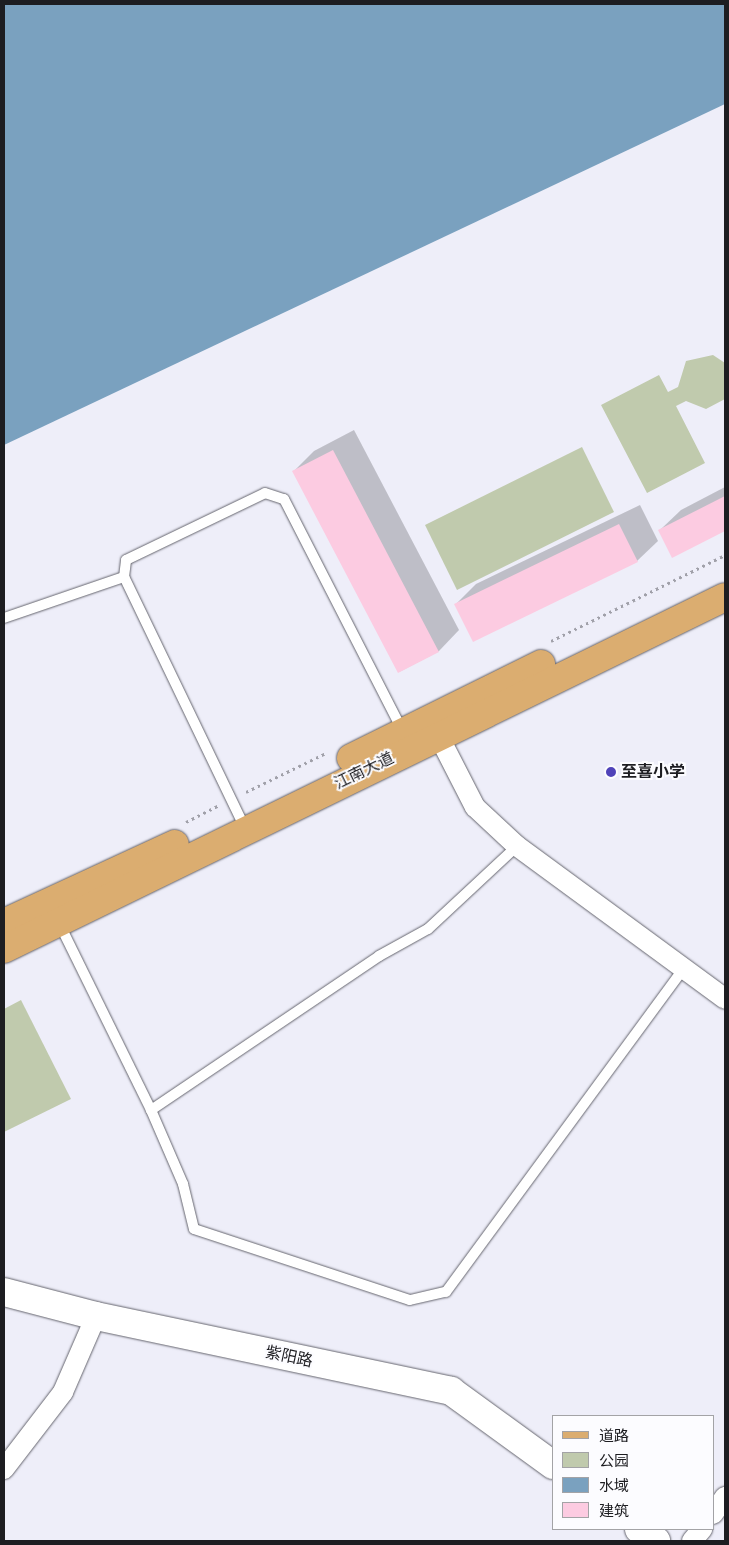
<!DOCTYPE html>
<meta charset="utf-8">
<style>
body{margin:0}
#map{position:relative;width:729px;height:1545px;overflow:hidden;background:#eeeef9;font-family:"Work Sans","Noto Sans SC",sans-serif}
div>[style]{position:absolute}
.green>*{inset:0;background:#c0caad}
.water>*{inset:0;background:#7aa1bf}
.shadow>*{inset:0;background:#0003}
.building>*{inset:0;background:#fccbe1}
.path>*{height:3px;margin-top:-1.5px;transform-origin:0;background:repeating-linear-gradient(90deg,#a0a0a9 0 2.5px,transparent 0 6.5px)}
.roads{filter:drop-shadow(0 0 1px #65656e) drop-shadow(0 0 1px #65656e)}
.lane>*{height:10px;margin:-5px;padding:0 5px;transform-origin:5px;border-radius:5px;background:#fff}
.street>*{height:20px;margin:-10px;padding:0 10px;transform-origin:10px;border-radius:10px;background:#fff}
.secondary>*{height:28px;margin:-14px;padding:0 14px;transform-origin:14px;border-radius:14px;background:#fff}
.primary>*{height:28px;margin:-14px;padding:0 14px;transform-origin:14px;border-radius:14px;background:#dbad70}
.dots>*{width:14px;height:14px;translate:-50% -50%;box-sizing:border-box;border:2px solid #fcfcff;border-radius:50%}
span{translate:-50% -50%;white-space:nowrap;text-align:center;line-height:1.15;-webkit-text-stroke:4px #fcfcff;paint-order:stroke}
.street-label{font-size:16px;color:#1d1d21}
.poi-label{font-size:16px;color:#1d1d21;font-weight:700}
.left{translate:0 -50%;text-align:left}
.frame{position:absolute;inset:0;border:5px solid #1d1d21;pointer-events:none}
.legend{position:absolute;left:552px;top:1415px;width:162px;height:115px;box-sizing:border-box;background:#fcfcff;border:1px solid #a3a3a6;margin:0;padding:6px 9px;list-style:none;font-size:15px;color:#1d1d21}
.legend li{display:flex;align-items:center;gap:10px;height:25px}
.legend b{width:25px;border:1px solid #a3a3a6}
</style>
<div id="map">
<div class="green">
<div style="clip-path:polygon(713px 355px,725px 363px,725px 399px,706px 409px,686px 401px,676px 406px,705px 463px,647px 493px,601px 405px,659px 375px,668px 392px,678px 387px,686px 361px)"></div>
<div style="clip-path:polygon(582px 447px,614px 512px,457px 590px,425px 525px)"></div>
<div style="clip-path:polygon(21px 1000px,71px 1099px,4px 1132px,4px 1009px)"></div>
</div>
<div class="water">
<div style="clip-path:polygon(4px 4px,725px 4px,725px 104px,4px 445px)"></div>
</div>
<div class="shadow">
<div style="clip-path:polygon(354px 430px,459px 630px,439px 651px,399px 672px,294px 471px,314px 451px)"></div>
<div style="clip-path:polygon(725px 487px,725px 530px,673px 556px,660px 530px,681px 510px)"></div>
<div style="clip-path:polygon(640px 505px,658px 541px,637px 561px,456px 604px,476px 584px)"></div>
</div>
<div class="building">
<div style="clip-path:polygon(333px 450px,439px 652px,398px 673px,292px 471px)"></div>
<div style="clip-path:polygon(725px 496px,725px 531px,672px 558px,658px 530px)"></div>
<div style="clip-path:polygon(619px 524px,638px 562px,473px 642px,454px 604px)"></div>
</div>
<div class="path">
<div style="left:551px;top:641px;width:194px;rotate:-26.3deg"></div>
<div style="left:246px;top:792px;width:89px;rotate:-26deg"></div>
<div style="left:186px;top:822px;width:36px;rotate:-27deg"></div>
</div>
<div class="roads">
<div class="lane">
<div style="left:4px;top:618px;width:127px;rotate:-18.9deg"></div>
<div style="left:245px;top:828px;width:279px;rotate:-115.7deg"></div>
<div style="left:124px;top:577px;width:17px;rotate:-83deg"></div>
<div style="left:126px;top:560px;width:154px;rotate:-25.7deg"></div>
<div style="left:265px;top:493px;width:20px;rotate:18deg"></div>
<div style="left:284px;top:499px;width:262px;rotate:62.9deg"></div>
<div style="left:59px;top:923px;width:208px;rotate:63.8deg"></div>
<div style="left:151px;top:1110px;width:81px;rotate:66.6deg"></div>
<div style="left:183px;top:1184px;width:46px;rotate:76.3deg"></div>
<div style="left:194px;top:1229px;width:227px;rotate:18.2deg"></div>
<div style="left:410px;top:1300px;width:37px;rotate:-13deg"></div>
<div style="left:446px;top:1292px;width:402px;rotate:-53.7deg"></div>
<div style="left:151px;top:1110px;width:275px;rotate:-34deg"></div>
<div style="left:379px;top:956px;width:56px;rotate:-28.9deg"></div>
<div style="left:428px;top:929px;width:122px;rotate:-43deg"></div>
</div>
<div class="street">
<div style="left:433px;top:725px;width:92px;rotate:62.9deg"></div>
<div style="left:475px;top:807px;width:57px;rotate:42.9deg"></div>
<div style="left:517px;top:846px;width:258px;rotate:36.3deg"></div>
<div style="left:4px;top:1469px;width:97px;rotate:-52.5deg"></div>
<div style="left:63px;top:1392px;width:83px;rotate:-66.5deg"></div>
<div style="left:713px;top:1514px;width:21px;rotate:-55deg"></div>
<div style="left:692px;top:1541px;width:16px;rotate:-50deg"></div>
</div>
<div class="secondary">
<div style="left:4px;top:1292px;width:95px;rotate:14.6deg"></div>
<div style="left:96px;top:1316px;width:363px;rotate:11.9deg"></div>
<div style="left:451px;top:1391px;width:126px;rotate:36deg"></div>
<div style="left:639px;top:1529px;width:21px;rotate:35deg"></div>
</div>
<div class="primary">
<div style="left:351px;top:758px;width:212px;rotate:-26.3deg"></div>
<div style="left:4px;top:923px;width:188px;rotate:-24.8deg"></div>
<div style="left:4px;top:949px;width:802px;rotate:-26.02deg"></div>
</div>
</div>
<div class="dots">
<div style="left:611px;top:772px;background:#4f42b9"></div>
</div>
<div class="street-label">
<span style="left:364px;top:771px;rotate:-26deg">江南大道</span>
<span style="left:289px;top:1357px;rotate:12deg">紫阳路</span>
</div>
<div class="poi-label">
<span class="left" style="left:621px;top:772px">至喜小学</span>
</div>
<div class="frame"></div>
<ul class="legend">
<li><b style="height:6px;background:#dbad70"></b>道路</li>
<li><b style="height:14px;background:#c0caad"></b>公园</li>
<li><b style="height:14px;background:#7aa1bf"></b>水域</li>
<li><b style="height:14px;background:#fccbe1"></b>建筑</li>
</ul>
</div>
